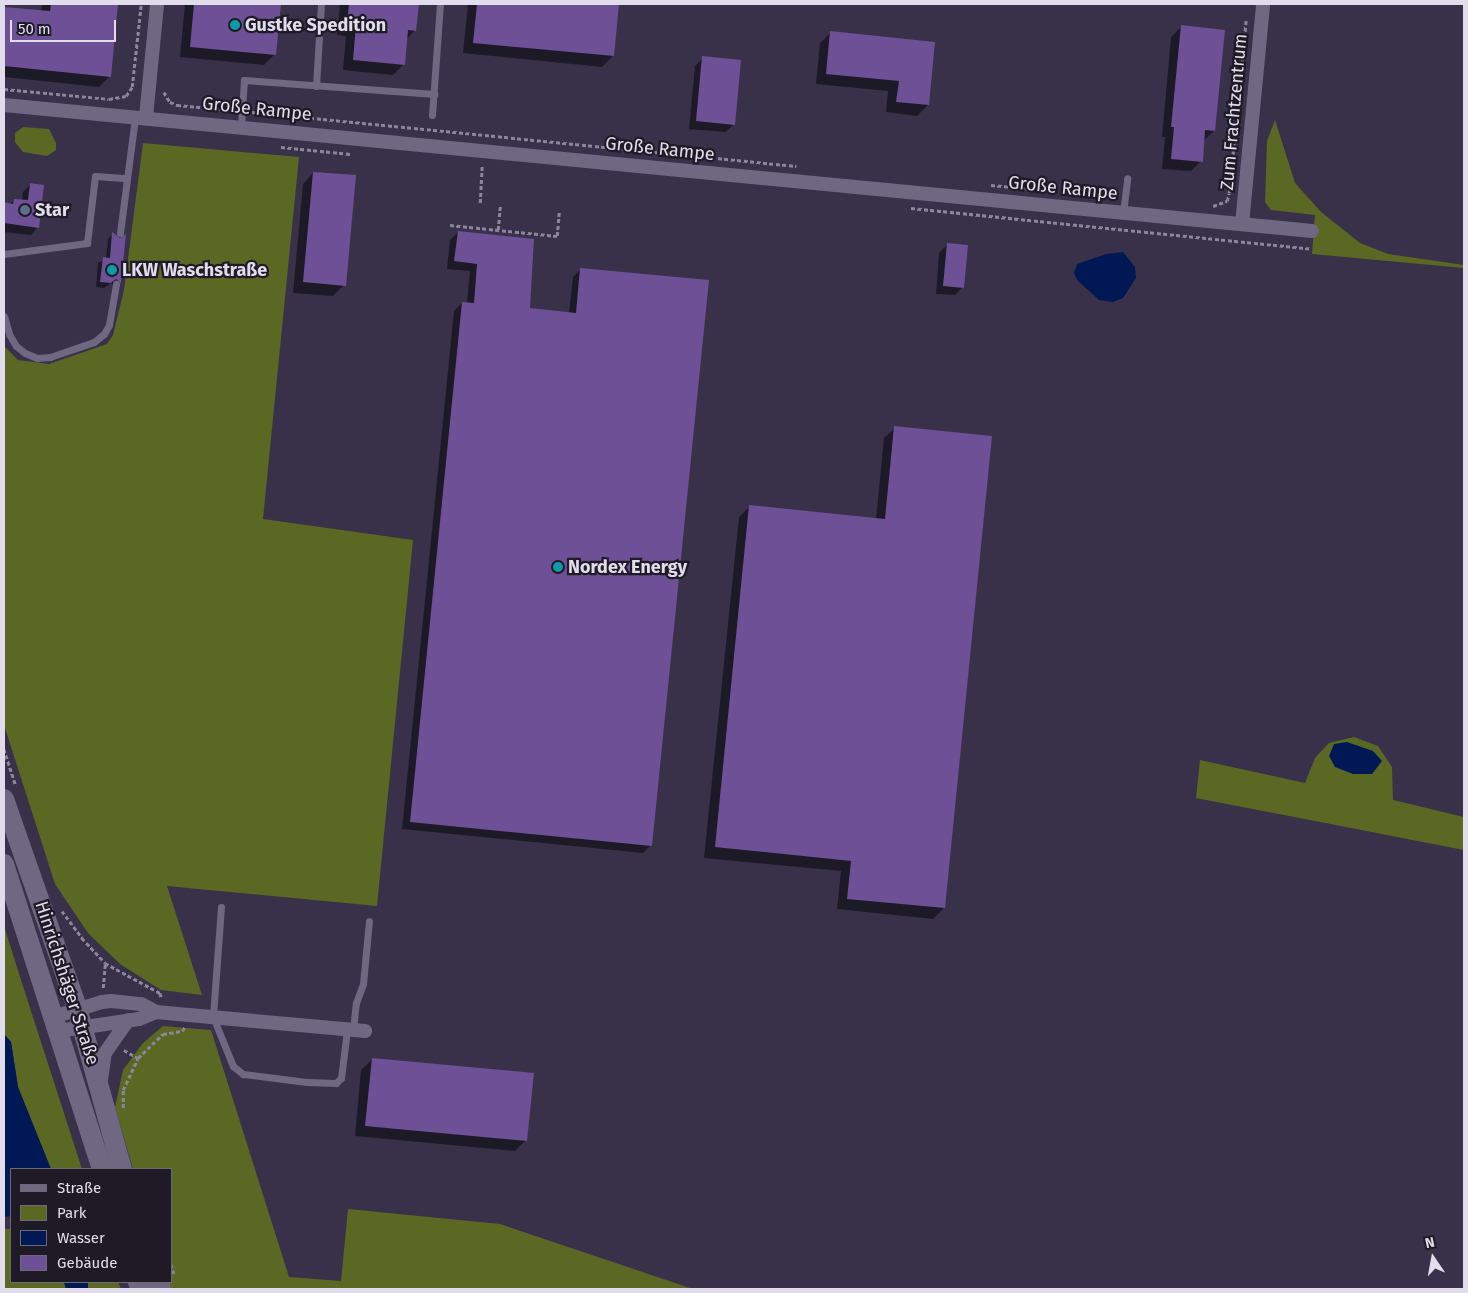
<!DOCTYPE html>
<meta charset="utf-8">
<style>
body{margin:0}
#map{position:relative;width:1468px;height:1293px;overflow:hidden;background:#383149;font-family:"Fira Sans",sans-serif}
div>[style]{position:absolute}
.green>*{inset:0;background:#5b6823}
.water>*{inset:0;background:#001954}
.shadow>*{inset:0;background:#0007}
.building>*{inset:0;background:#6d5096}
.path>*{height:2.5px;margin-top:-1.25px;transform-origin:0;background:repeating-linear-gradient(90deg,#8c869a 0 4px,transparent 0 6.5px)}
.service>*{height:7px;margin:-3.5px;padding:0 3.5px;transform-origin:3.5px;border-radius:3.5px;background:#6f6883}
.minor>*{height:14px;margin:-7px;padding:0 7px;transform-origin:7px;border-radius:7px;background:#6f6883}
.secondary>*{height:20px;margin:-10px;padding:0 10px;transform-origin:10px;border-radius:10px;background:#6f6883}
.dots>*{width:14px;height:14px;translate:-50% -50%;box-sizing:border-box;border:2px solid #1e1b26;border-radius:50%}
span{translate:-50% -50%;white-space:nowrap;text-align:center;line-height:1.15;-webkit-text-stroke:4.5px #1e1b26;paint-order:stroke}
.poi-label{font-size:18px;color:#e1dded;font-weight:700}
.left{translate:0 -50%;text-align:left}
.street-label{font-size:18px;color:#e1dded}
.frame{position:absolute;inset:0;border:5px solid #e1dded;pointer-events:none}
.legend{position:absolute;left:10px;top:1168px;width:162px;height:115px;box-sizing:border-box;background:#1e1b26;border:1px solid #6c6976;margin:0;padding:6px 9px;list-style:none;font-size:15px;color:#e1dded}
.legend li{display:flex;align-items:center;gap:10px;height:25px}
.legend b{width:25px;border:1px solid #6c6976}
.north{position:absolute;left:1408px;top:1233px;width:50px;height:50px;-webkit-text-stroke:4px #1e1b26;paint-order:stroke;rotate:348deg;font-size:14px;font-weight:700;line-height:20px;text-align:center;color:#e1dded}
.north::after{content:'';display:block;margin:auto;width:18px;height:22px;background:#e1dded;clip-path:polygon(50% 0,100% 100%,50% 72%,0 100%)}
.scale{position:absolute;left:10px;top:20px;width:106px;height:22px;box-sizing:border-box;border:2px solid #e1dded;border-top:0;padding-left:6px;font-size:15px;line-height:18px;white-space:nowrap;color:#e1dded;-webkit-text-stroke:4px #1e1b26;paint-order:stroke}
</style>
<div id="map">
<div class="green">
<div style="clip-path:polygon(1275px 120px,1295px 183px,1321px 212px,1360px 243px,1388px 254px,1464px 265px,1464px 268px,1312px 254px,1315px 215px,1271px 210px,1265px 202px,1267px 141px)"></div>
<div style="clip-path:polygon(23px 127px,49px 129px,56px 143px,56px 150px,47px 156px,23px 152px,15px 142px,15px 133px)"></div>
<div style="clip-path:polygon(143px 143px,299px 157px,263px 519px,413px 540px,377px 906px,167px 886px,202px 995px,161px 990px,120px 964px,88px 933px,55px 884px,4px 725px,4px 346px,18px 360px,49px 364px,107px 344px,113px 335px,124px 290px)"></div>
<div style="clip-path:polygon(1354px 737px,1378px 746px,1392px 767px,1393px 800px,1464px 817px,1464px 850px,1196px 798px,1200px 760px,1305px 783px,1315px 758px,1329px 743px)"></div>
<div style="clip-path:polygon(4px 926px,21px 980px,82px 1169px,51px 1169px,18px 1087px,11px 1042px,4px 1034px)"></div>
<div style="clip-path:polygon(163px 1026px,211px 1030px,289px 1277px,341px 1281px,348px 1209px,500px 1224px,693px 1289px,171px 1289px,168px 1282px,171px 1282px,171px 1169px,133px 1169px,115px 1107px,123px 1070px,143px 1043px)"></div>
<div style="clip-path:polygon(4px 1229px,11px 1229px,11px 1282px,64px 1282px,66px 1289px,4px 1289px)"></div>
<div style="clip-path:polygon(88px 1282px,118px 1282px,121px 1289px,88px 1289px)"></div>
</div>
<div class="water">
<div style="clip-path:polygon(1123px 252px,1135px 267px,1136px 278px,1123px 298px,1113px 302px,1099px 300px,1077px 280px,1074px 273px,1077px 264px,1106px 254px)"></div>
<div style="clip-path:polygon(1347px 742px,1373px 751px,1382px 761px,1372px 774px,1353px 774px,1335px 767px,1329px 756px,1334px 744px)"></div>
<div style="clip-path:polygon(4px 1034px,11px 1042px,18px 1087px,51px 1169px,11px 1169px,11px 1216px,4px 1217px)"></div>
<div style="clip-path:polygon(64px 1282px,88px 1282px,88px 1289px,66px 1289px)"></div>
</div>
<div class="shadow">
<div style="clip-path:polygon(42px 4px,117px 4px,110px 76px,99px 87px,4px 77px,4px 8px,41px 12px)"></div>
<div style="clip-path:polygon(185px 4px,280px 4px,275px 54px,264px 65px,180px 57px)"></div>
<div style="clip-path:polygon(340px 4px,418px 4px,415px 30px,406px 40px,404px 64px,393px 75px,343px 70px,346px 36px,337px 35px)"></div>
<div style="clip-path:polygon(468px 4px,618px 4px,613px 56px,602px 67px,463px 53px)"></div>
<div style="clip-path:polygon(1181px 27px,1214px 131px,1203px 141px,1201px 161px,1191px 171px,1162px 169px,1165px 137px,1162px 137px,1171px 37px)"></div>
<div style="clip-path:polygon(831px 32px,934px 43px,928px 105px,917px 116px,886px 112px,888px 91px,816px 84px,820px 43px)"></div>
<div style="clip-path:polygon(703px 58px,734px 124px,726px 132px,689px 129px,695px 66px)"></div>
<div style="clip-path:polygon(313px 173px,344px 285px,333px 296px,293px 293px,303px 184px)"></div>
<div style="clip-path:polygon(31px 184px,38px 227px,31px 235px,4px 232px,4px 204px,10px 204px,15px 200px,22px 201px,23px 192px)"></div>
<div style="clip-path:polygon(458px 232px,528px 309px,569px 313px,573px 277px,581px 269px,651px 845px,643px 853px,402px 829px,454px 311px,462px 303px,467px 303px,470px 271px,447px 269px,450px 240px)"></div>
<div style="clip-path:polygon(112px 234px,120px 240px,124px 237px,120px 283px,115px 287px,111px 283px,104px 288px,96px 287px,98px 263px,106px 259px,108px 239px)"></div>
<div style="clip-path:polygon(947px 245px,963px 287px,955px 295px,936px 294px,939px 253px)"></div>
<div style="clip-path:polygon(895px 428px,944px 908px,933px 919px,837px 909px,841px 871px,704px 858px,739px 517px,749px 507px,876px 519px,884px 438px)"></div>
<div style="clip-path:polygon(372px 1060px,526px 1140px,515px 1151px,355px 1136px,361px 1070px)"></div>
</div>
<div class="building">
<div style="clip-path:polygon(51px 4px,118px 4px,111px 77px,4px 66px,4px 7px,50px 11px)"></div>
<div style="clip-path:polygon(194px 4px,281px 4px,276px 55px,190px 47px)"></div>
<div style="clip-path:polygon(349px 4px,419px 4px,416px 31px,408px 30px,405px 65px,353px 60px,356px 25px,347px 24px)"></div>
<div style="clip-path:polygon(477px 4px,619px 4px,614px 56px,473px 43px)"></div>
<div style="clip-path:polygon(1181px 25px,1225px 30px,1215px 131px,1205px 130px,1203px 162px,1171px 159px,1174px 127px,1171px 127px)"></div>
<div style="clip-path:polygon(830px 31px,935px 42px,929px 105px,896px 102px,899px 81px,826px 74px)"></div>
<div style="clip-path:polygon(702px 56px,741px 60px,735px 125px,696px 121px)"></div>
<div style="clip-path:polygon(313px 172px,356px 175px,346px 286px,303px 282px)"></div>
<div style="clip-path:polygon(30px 183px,44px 185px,39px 228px,4px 223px,4px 202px,13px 204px,14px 199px,28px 200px)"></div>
<div style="clip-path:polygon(458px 231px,534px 239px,530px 308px,576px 313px,580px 268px,709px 280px,652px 846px,410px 822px,462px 302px,474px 303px,477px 264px,454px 261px)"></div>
<div style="clip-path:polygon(112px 232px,120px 238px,126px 234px,121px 283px,116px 279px,111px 283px,100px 282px,103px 257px,110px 258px)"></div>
<div style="clip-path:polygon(947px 243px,968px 245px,964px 288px,943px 286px)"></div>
<div style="clip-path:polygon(894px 426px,992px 436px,945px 908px,847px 899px,851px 861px,715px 847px,749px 505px,885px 519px)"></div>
<div style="clip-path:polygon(372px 1058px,534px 1073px,527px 1141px,365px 1126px)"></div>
</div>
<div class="path">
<div style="left:4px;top:89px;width:105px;rotate:5.4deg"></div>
<div style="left:109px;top:99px;width:17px;rotate:-10deg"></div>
<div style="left:126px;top:96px;width:11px;rotate:-56deg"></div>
<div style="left:132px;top:87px;width:83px;rotate:-83.8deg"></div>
<div style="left:164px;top:92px;width:12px;rotate:59deg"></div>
<div style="left:170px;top:102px;width:8px;rotate:23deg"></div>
<div style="left:177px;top:105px;width:55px;rotate:5.2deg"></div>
<div style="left:252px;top:112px;width:547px;rotate:5.67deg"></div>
<div style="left:281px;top:147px;width:70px;rotate:5.7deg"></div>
<div style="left:991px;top:185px;width:64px;rotate:5.4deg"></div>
<div style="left:480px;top:203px;width:37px;rotate:-87deg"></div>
<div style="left:1213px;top:206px;width:15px;rotate:-20deg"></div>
<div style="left:1227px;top:201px;width:8px;rotate:-76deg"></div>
<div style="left:1229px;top:193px;width:173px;rotate:-84.4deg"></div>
<div style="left:911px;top:208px;width:403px;rotate:5.8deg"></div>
<div style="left:450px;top:225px;width:108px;rotate:5.9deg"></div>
<div style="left:557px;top:236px;width:25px;rotate:-85deg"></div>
<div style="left:498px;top:230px;width:25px;rotate:-85deg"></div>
<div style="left:4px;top:749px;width:39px;rotate:72deg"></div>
<div style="left:62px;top:911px;width:34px;rotate:53deg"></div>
<div style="left:82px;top:938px;width:34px;rotate:47deg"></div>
<div style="left:105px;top:963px;width:63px;rotate:28.6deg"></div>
<div style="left:160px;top:993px;width:6px;rotate:72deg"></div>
<div style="left:103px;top:988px;width:24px;rotate:-85deg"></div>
<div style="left:124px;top:1050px;width:16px;rotate:30deg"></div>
<div style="left:123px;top:1108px;width:18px;rotate:-90deg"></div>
<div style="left:123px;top:1090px;width:35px;rotate:-65deg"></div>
<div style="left:138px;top:1058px;width:35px;rotate:-44deg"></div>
<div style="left:163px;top:1034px;width:19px;rotate:-9deg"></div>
<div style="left:182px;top:1031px;width:5px;rotate:-53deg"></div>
<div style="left:171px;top:1264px;width:10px;rotate:73deg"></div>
</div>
<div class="service">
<div style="left:316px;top:86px;width:82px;rotate:-86.5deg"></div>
<div style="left:432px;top:115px;width:111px;rotate:-85.9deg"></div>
<div style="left:241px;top:126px;width:46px;rotate:-86.3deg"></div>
<div style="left:244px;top:80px;width:191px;rotate:4.2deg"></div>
<div style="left:1123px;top:213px;width:35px;rotate:-83deg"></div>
<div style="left:120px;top:233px;width:117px;rotate:-82.6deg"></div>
<div style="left:4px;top:254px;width:84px;rotate:-7.5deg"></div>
<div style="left:87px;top:243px;width:67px;rotate:-83.2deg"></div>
<div style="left:95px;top:176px;width:32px;rotate:4deg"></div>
<div style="left:4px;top:316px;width:19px;rotate:74deg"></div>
<div style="left:9px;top:334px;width:14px;rotate:60deg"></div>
<div style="left:16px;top:346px;width:11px;rotate:38deg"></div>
<div style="left:25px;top:353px;width:13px;rotate:23deg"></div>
<div style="left:37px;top:358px;width:13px;rotate:-4deg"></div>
<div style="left:50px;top:357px;width:46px;rotate:-18.8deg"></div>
<div style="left:94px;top:342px;width:13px;rotate:-39deg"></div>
<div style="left:104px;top:334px;width:10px;rotate:-61deg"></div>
<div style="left:109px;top:325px;width:42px;rotate:-80.3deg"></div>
<div style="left:221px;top:907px;width:110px;rotate:94.2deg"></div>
<div style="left:213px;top:1017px;width:53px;rotate:67.8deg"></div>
<div style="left:233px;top:1066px;width:13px;rotate:39deg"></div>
<div style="left:243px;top:1074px;width:64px;rotate:7.1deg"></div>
<div style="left:307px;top:1082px;width:29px;rotate:2deg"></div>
<div style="left:336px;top:1083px;width:7px;rotate:-45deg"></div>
<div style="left:341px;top:1078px;width:48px;rotate:-82.9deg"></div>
<div style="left:353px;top:1030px;width:27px;rotate:-84deg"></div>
<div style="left:356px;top:1003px;width:20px;rotate:-70deg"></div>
<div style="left:363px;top:984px;width:63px;rotate:-84.6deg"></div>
</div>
<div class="minor">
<div style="left:4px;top:105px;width:1314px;rotate:5.5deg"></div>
<div style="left:146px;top:117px;width:114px;rotate:-84.4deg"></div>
<div style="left:1242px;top:224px;width:221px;rotate:-84.5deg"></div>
<div style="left:53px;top:1017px;width:51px;rotate:-17deg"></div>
<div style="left:102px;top:1002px;width:9px;rotate:-6deg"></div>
<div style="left:111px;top:1001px;width:30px;rotate:6deg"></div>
<div style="left:141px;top:1004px;width:17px;rotate:28deg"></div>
<div style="left:156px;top:1012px;width:210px;rotate:5.2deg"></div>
<div style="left:58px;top:1031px;width:82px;rotate:-8.4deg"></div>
<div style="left:139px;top:1019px;width:18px;rotate:-22deg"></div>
<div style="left:101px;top:1080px;width:27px;rotate:-82deg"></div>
<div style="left:105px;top:1053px;width:40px;rotate:-55.1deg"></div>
</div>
<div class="secondary">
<div style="left:4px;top:799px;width:221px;rotate:70.7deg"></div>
<div style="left:77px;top:1008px;width:167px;rotate:74.4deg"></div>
<div style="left:4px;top:864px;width:320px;rotate:72.2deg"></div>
<div style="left:138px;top:1282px;width:8px;rotate:67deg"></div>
<div style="left:159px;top:1282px;width:7px;rotate:74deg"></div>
</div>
<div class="dots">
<div style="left:235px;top:25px;background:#0f9aa8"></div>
<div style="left:25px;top:210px;background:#5c6f8a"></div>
<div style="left:112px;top:270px;background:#0f9aa8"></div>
<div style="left:558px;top:567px;background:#0f9aa8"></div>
</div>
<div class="poi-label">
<span class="left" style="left:245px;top:25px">Gustke Spedition</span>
<span class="left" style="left:35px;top:210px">Star</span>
<span class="left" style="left:122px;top:270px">LKW Waschstraße</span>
<span class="left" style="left:568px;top:567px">Nordex Energy</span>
</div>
<div class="street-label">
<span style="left:257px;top:109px;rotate:6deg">Große Rampe</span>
<span style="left:1234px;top:112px;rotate:-85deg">Zum Frachtzentrum</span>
<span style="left:660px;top:149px;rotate:6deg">Große Rampe</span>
<span style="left:1063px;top:188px;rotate:6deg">Große Rampe</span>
<span style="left:67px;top:983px;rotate:72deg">Hinrichshäger Straße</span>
</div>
<div class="frame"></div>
<ul class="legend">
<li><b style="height:6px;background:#6f6883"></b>Straße</li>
<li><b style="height:14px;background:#5b6823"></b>Park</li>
<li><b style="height:14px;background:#001954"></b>Wasser</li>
<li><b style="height:14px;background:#6d5096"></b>Gebäude</li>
</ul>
<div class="north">N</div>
<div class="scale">50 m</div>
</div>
